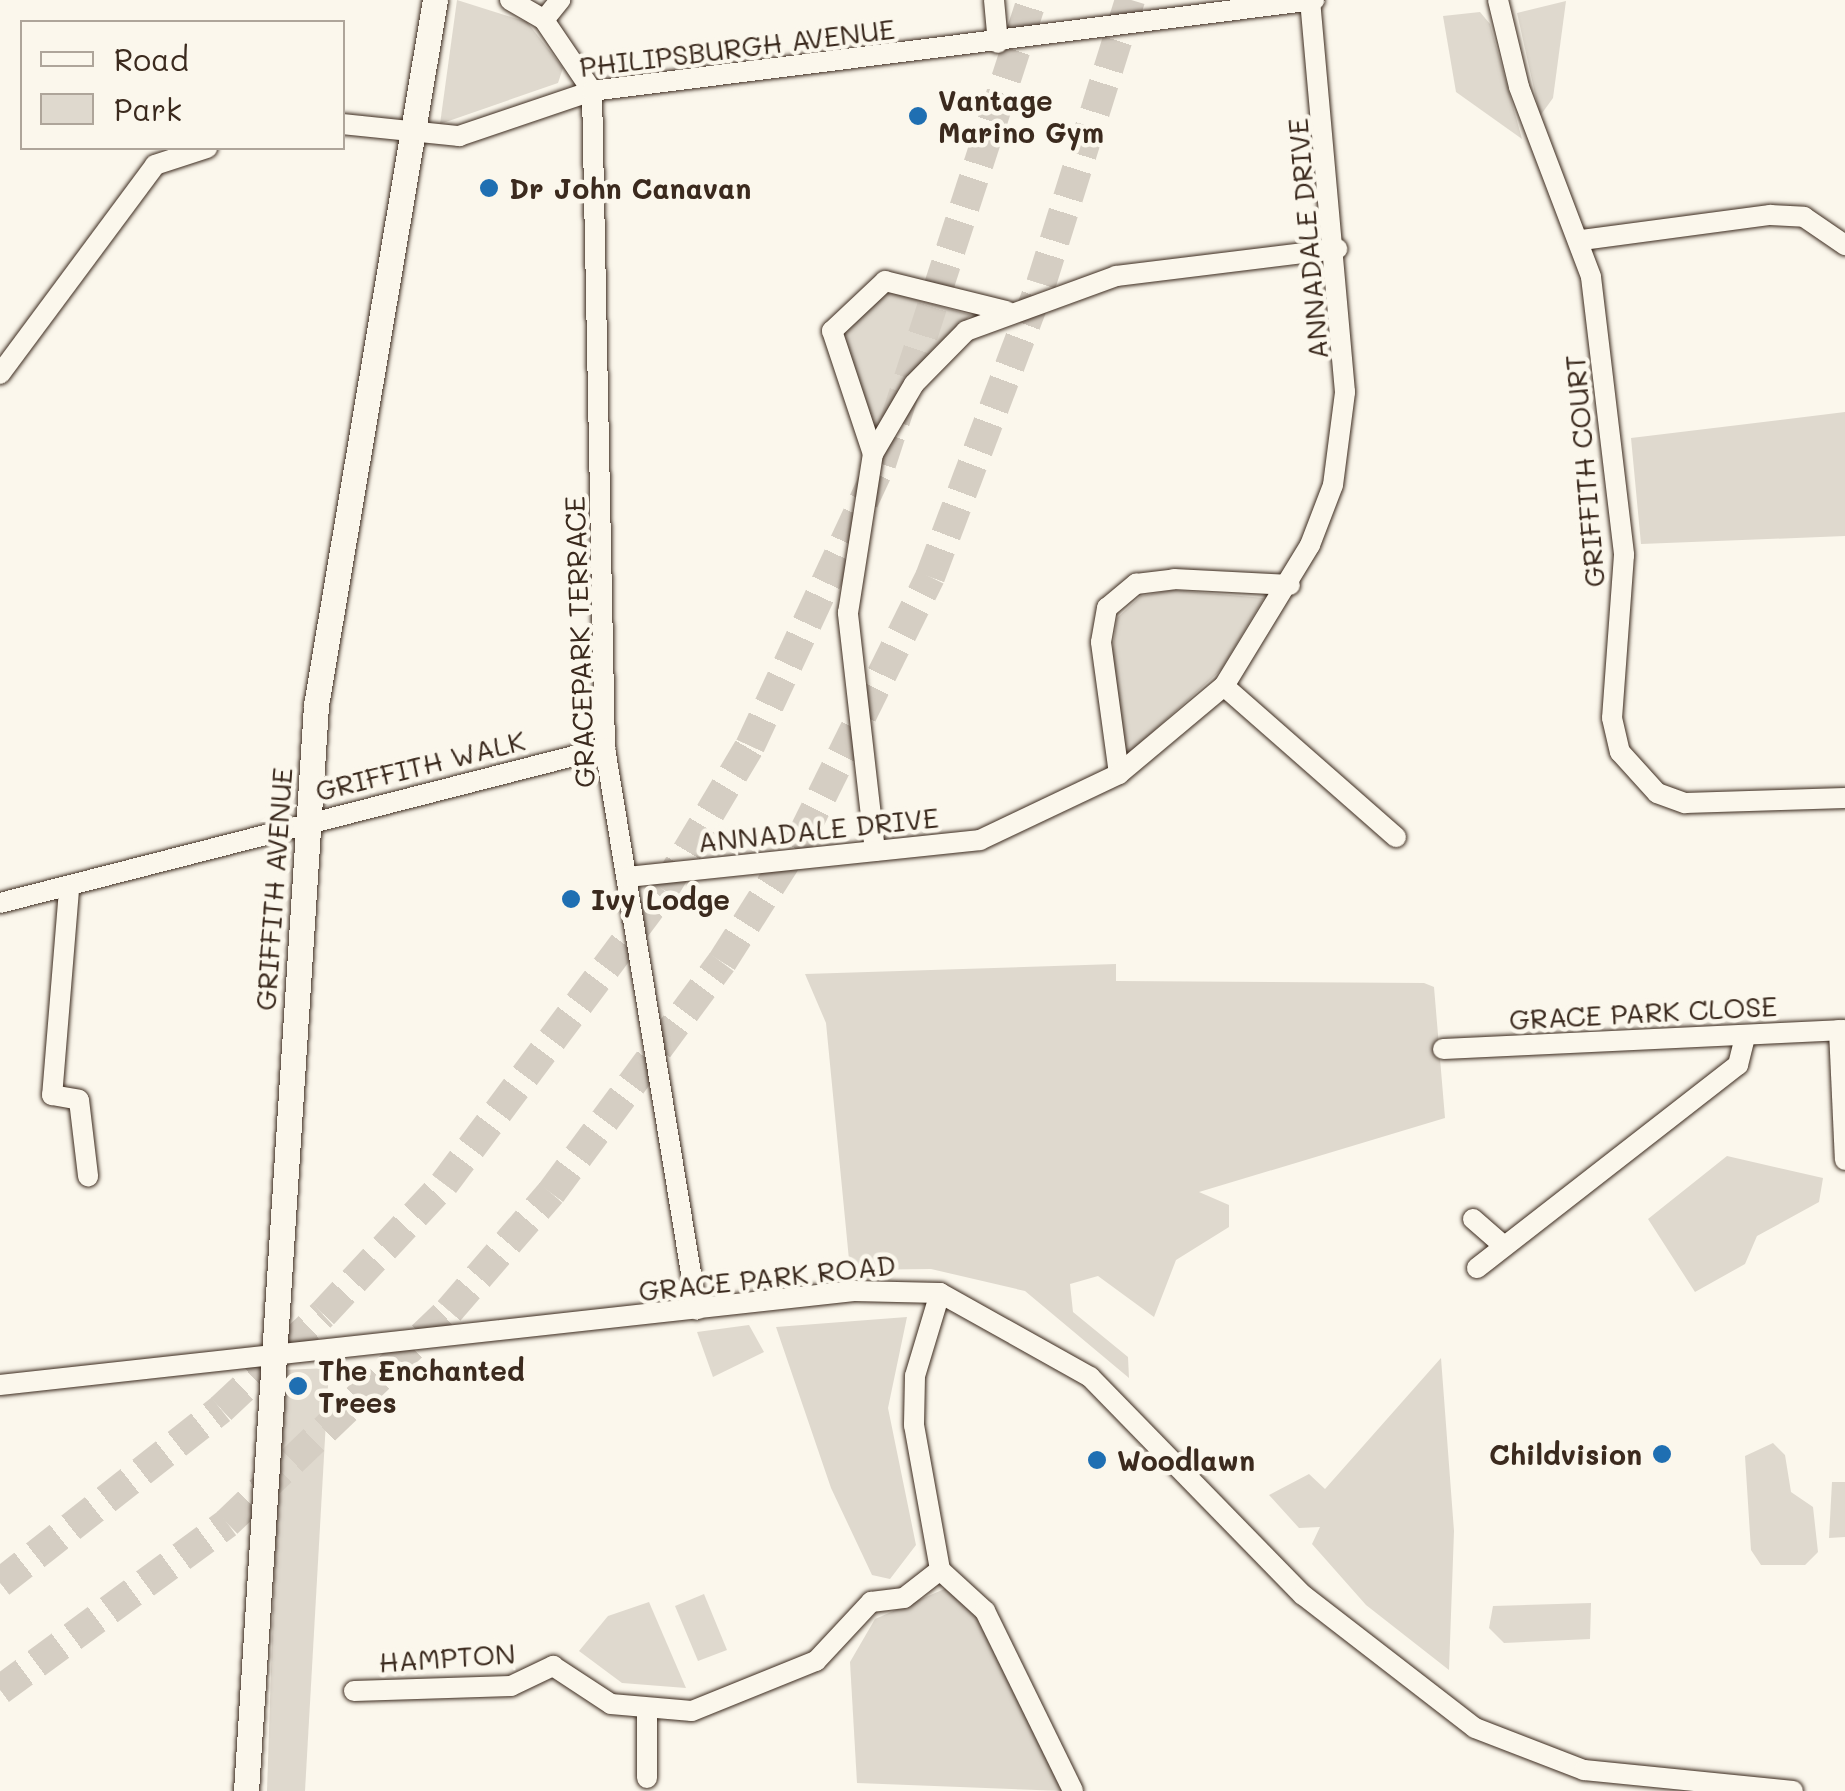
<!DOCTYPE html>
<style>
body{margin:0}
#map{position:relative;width:1845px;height:1791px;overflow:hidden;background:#fbf7ec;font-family:Mali,sans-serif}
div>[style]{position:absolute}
.green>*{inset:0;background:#dfd9ce}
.highway-tunnel>*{height:30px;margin-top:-15px;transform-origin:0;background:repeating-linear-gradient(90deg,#d5cec3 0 30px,transparent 0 45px)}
.roads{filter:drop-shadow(0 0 2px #3b2a1e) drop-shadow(0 0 2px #3b2a1e)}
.minor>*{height:20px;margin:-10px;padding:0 10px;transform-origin:10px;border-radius:10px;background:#fbf7ec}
.major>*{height:25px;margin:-12.5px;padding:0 12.5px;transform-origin:12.5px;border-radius:12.5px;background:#fbf7ec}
.dots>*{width:28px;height:28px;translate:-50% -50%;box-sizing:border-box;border:5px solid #fbf7ec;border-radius:50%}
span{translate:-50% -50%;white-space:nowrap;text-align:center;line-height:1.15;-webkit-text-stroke:9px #fbf7ec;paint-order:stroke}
.street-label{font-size:28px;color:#3b2a1e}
.poi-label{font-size:28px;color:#3b2a1e;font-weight:700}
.left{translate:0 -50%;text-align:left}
.right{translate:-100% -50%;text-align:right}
.legend{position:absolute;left:20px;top:20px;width:325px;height:130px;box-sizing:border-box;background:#fbf7ec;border:2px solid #aea59a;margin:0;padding:12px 18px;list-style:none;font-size:30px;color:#3b2a1e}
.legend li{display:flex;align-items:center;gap:20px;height:50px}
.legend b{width:50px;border:2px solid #aea59a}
</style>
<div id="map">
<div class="green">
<div style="clip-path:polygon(457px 0,527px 22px,563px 68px,558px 83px,440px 124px)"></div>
<div style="clip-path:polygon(1566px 1px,1553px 98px,1540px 116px,1517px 13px)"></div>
<div style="clip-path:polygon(1480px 12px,1490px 24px,1522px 139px,1456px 92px,1443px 16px)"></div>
<div style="clip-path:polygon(885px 291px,971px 315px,932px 350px,875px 432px,842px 333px)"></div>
<div style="clip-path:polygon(1845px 412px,1845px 536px,1641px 544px,1631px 438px)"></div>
<div style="clip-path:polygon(1173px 590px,1264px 598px,1221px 670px,1126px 756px,1112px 654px,1117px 618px,1141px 596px)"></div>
<div style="clip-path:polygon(1116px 964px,1116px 981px,1424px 983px,1434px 987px,1445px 1118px,1199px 1192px,1229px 1205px,1229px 1227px,1176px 1260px,1154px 1317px,1098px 1276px,1070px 1284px,1073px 1312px,1128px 1357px,1129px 1378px,1025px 1291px,931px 1269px,850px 1270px,826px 1023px,805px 974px)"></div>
<div style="clip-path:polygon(1727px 1156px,1823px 1178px,1819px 1202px,1757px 1236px,1745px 1264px,1695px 1292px,1648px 1219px)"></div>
<div style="clip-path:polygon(907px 1317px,888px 1408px,916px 1545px,890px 1579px,872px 1575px,831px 1488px,776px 1327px)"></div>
<div style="clip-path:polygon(749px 1325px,764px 1352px,713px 1377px,697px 1332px)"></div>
<div style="clip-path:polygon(1441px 1358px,1454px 1531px,1449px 1670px,1366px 1605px,1312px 1544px,1320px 1527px,1299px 1528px,1269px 1495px,1309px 1474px,1325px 1489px)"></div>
<div style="clip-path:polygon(329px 1368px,305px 1791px,267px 1791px,281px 1370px)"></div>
<div style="clip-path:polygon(1773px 1443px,1785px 1455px,1791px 1492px,1813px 1507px,1818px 1552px,1805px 1565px,1761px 1565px,1751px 1550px,1745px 1456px)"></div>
<div style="clip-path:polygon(1832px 1482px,1845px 1482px,1845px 1537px,1829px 1538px)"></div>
<div style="clip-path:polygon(949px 1587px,977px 1618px,1064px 1791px,857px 1783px,850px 1662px,875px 1619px)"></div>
<div style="clip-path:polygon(704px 1594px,727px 1650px,698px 1661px,675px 1606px)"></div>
<div style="clip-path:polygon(649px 1602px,686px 1688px,622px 1683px,579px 1651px,608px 1616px)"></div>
<div style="clip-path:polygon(1591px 1603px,1590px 1639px,1504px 1643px,1489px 1628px,1493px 1606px)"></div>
</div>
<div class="highway-tunnel">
<div style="left:0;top:1583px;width:281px;rotate:-38.2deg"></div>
<div style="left:221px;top:1409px;width:139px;rotate:-43deg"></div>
<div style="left:323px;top:1314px;width:178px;rotate:-47.1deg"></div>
<div style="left:444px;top:1184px;width:367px;rotate:-53.2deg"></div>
<div style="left:664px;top:890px;width:168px;rotate:-59.2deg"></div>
<div style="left:750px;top:746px;width:311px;rotate:-65.1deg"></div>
<div style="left:881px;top:464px;width:488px;rotate:-72deg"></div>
<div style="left:0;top:1690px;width:282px;rotate:-36.3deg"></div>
<div style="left:227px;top:1523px;width:307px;rotate:-43.7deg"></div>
<div style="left:449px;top:1311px;width:156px;rotate:-49.2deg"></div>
<div style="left:551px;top:1193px;width:287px;rotate:-53.5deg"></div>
<div style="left:722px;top:962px;width:149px;rotate:-57.6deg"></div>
<div style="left:802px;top:836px;width:289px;rotate:-63.7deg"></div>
<div style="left:930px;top:577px;width:313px;rotate:-69.3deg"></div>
<div style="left:1041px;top:284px;width:298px;rotate:-72.6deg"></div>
</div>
<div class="roads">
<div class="minor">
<div style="left:510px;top:0;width:39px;rotate:30deg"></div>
<div style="left:544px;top:20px;width:86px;rotate:55.9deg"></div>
<div style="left:592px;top:91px;width:657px;rotate:88.87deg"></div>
<div style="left:605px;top:748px;width:569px;rotate:80.7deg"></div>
<div style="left:994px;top:0;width:43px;rotate:84.7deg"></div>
<div style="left:1498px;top:0;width:89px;rotate:76.4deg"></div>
<div style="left:1519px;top:87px;width:203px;rotate:69.2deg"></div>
<div style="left:1591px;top:277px;width:280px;rotate:83.2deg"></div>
<div style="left:1624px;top:555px;width:163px;rotate:94.2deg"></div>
<div style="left:1612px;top:718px;width:35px;rotate:77deg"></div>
<div style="left:1620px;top:752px;width:55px;rotate:47.9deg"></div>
<div style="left:1657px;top:793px;width:30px;rotate:20deg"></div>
<div style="left:1685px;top:803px;width:160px;rotate:-1.8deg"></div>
<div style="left:544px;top:20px;width:26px;rotate:-51deg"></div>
<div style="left:342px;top:124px;width:118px;rotate:5.9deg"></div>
<div style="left:459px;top:136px;width:140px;rotate:-18.7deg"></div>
<div style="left:592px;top:91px;width:728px;rotate:-7.18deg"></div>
<div style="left:1582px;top:240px;width:190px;rotate:-7.6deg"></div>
<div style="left:1770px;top:215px;width:34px;rotate:3deg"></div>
<div style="left:1804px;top:217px;width:50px;rotate:34.3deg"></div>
<div style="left:0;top:374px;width:260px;rotate:-53.4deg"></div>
<div style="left:155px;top:165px;width:55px;rotate:-18.1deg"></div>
<div style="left:873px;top:454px;width:130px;rotate:-108.4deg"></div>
<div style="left:832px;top:331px;width:73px;rotate:-43.3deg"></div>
<div style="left:885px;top:281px;width:125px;rotate:13.9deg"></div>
<div style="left:1224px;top:686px;width:229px;rotate:41.3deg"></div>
<div style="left:1119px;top:774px;width:133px;rotate:-97.8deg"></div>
<div style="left:1101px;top:642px;width:35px;rotate:-80deg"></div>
<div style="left:1107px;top:608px;width:38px;rotate:-40deg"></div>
<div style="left:1136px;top:584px;width:38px;rotate:-7deg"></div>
<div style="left:1174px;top:579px;width:116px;rotate:3deg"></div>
<div style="left:875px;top:851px;width:240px;rotate:-96.5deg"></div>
<div style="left:848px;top:613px;width:161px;rotate:-81.1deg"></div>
<div style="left:873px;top:454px;width:81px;rotate:-59.6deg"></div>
<div style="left:914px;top:384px;width:74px;rotate:-45.5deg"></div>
<div style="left:966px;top:331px;width:160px;rotate:-20.1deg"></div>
<div style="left:1116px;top:276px;width:223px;rotate:-7deg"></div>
<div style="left:628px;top:877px;width:354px;rotate:-6deg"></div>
<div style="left:980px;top:840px;width:154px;rotate:-25.4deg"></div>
<div style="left:1119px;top:774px;width:137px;rotate:-40deg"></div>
<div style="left:1224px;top:686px;width:165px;rotate:-58.6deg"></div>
<div style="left:1310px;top:545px;width:64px;rotate:-69deg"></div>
<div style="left:1333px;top:485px;width:94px;rotate:-82.6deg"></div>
<div style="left:1345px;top:392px;width:394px;rotate:-95.1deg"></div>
<div style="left:69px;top:890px;width:206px;rotate:94.7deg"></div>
<div style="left:52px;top:1095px;width:27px;rotate:10deg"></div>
<div style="left:79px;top:1100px;width:77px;rotate:83.2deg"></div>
<div style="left:0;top:903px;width:625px;rotate:-14.37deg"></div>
<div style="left:1839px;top:1030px;width:130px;rotate:87.4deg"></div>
<div style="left:1443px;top:1049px;width:402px;rotate:-2.7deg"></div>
<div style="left:1473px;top:1219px;width:41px;rotate:41.1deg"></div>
<div style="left:1477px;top:1268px;width:331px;rotate:-37.9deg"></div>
<div style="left:1738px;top:1065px;width:30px;rotate:-76deg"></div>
<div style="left:940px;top:1293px;width:87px;rotate:106.8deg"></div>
<div style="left:915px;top:1376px;width:49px;rotate:91.2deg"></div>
<div style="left:914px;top:1425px;width:147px;rotate:79.8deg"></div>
<div style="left:940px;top:1570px;width:61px;rotate:42.3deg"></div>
<div style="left:985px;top:1611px;width:200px;rotate:63.9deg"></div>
<div style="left:0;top:1385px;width:859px;rotate:-6.28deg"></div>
<div style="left:854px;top:1291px;width:86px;rotate:1.3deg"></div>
<div style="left:940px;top:1293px;width:172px;rotate:29.2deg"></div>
<div style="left:1090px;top:1377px;width:305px;rotate:45.7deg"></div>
<div style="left:1303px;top:1595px;width:217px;rotate:37.7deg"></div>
<div style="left:1475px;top:1728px;width:117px;rotate:21.1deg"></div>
<div style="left:1584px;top:1770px;width:210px;rotate:5.7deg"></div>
<div style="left:354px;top:1691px;width:157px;rotate:-1.8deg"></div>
<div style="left:511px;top:1686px;width:47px;rotate:-25.5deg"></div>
<div style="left:553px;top:1666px;width:69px;rotate:33.2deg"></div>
<div style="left:611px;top:1704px;width:81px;rotate:4.9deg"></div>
<div style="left:692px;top:1711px;width:134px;rotate:-22deg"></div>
<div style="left:816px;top:1661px;width:81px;rotate:-47deg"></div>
<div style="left:871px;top:1602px;width:33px;rotate:-7deg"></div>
<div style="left:904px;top:1598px;width:46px;rotate:-37.9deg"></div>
<div style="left:647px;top:1713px;width:65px;rotate:90deg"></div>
</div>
<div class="major">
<div style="left:246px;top:1791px;width:1088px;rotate:-86.31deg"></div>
<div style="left:316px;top:705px;width:715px;rotate:-80.42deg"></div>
</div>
</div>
<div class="dots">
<div style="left:918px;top:116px;background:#1f6fb2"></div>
<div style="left:489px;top:188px;background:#1f6fb2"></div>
<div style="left:571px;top:899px;background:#1f6fb2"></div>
<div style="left:298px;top:1386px;background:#1f6fb2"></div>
<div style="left:1662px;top:1454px;background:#1f6fb2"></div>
<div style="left:1097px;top:1460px;background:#1f6fb2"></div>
</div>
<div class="street-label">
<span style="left:737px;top:47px;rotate:-7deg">PHILIPSBURGH AVENUE</span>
<span style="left:1307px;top:239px;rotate:-95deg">ANNADALE DRIVE</span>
<span style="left:1584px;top:471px;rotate:-95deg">GRIFFITH COURT</span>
<span style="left:579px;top:642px;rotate:-92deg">GRACEPARK TERRACE</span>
<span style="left:420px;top:765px;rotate:-14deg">GRIFFITH WALK</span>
<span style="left:818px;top:829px;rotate:-6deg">ANNADALE DRIVE</span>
<span style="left:273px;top:889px;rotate:-86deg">GRIFFITH AVENUE</span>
<span style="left:1643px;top:1012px;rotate:-3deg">GRACE PARK CLOSE</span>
<span style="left:767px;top:1277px;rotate:-6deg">GRACE PARK ROAD</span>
<span style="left:447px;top:1657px;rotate:-4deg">HAMPTON</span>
</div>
<div class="poi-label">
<span class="left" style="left:938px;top:116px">Vantage<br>Marino Gym</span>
<span class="left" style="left:509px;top:188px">Dr John Canavan</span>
<span class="left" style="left:591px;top:899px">Ivy Lodge</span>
<span class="left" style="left:318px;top:1386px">The Enchanted<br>Trees</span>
<span class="right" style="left:1642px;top:1454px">Childvision</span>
<span class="left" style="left:1117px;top:1460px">Woodlawn</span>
</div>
<ul class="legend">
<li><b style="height:12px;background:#fbf7ec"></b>Road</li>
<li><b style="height:28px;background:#dfd9ce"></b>Park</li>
</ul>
</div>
